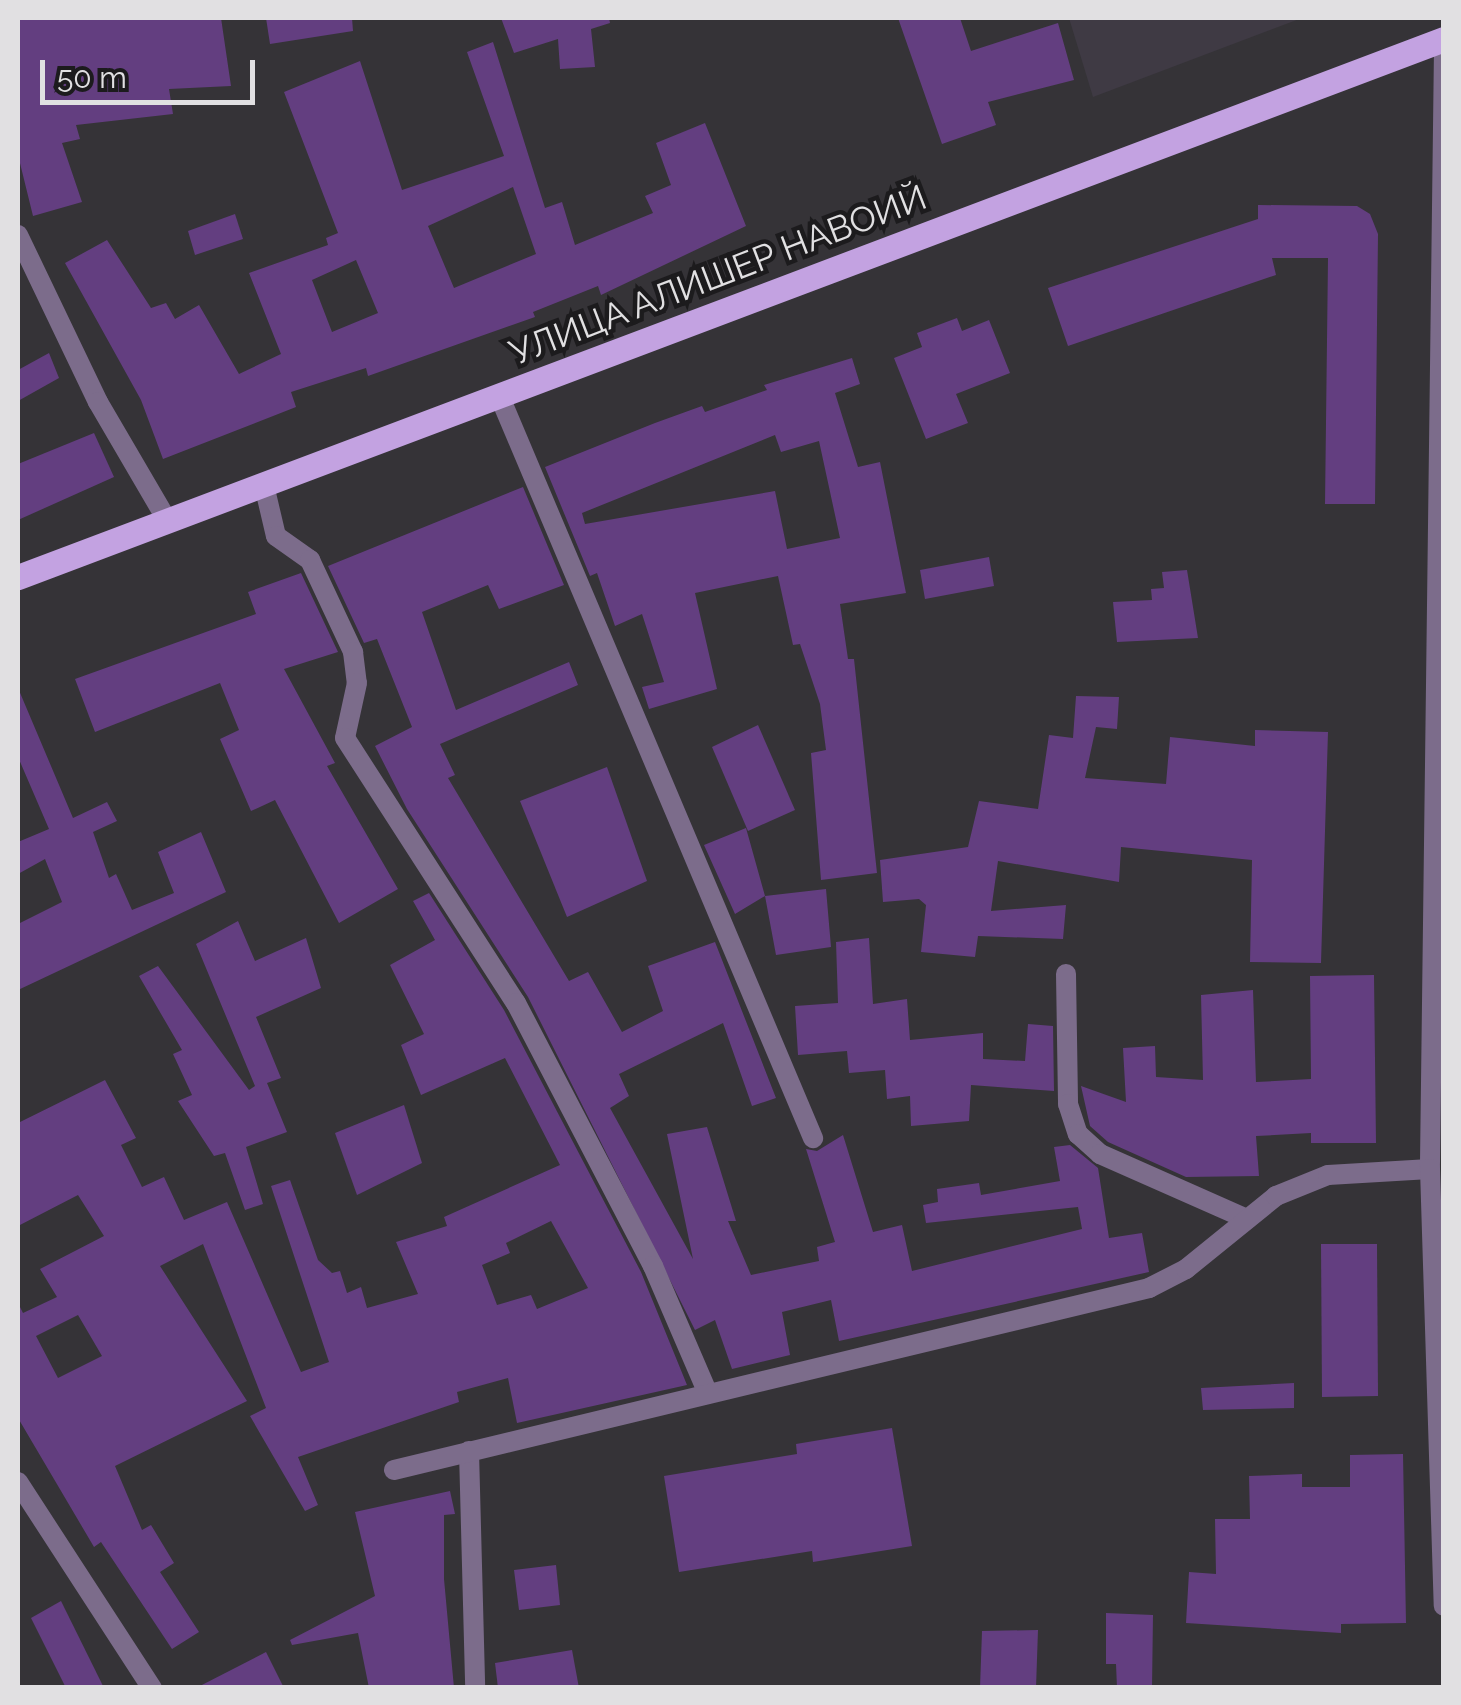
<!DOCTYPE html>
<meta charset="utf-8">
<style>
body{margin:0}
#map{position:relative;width:1461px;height:1705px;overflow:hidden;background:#353337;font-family:Raleway,sans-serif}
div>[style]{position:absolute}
.built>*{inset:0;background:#3f3a44}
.building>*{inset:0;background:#633e80}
.minor>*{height:20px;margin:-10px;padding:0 10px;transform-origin:10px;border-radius:10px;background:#7c6c8b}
.tertiary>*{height:20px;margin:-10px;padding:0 10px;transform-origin:10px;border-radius:10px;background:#7c6c8b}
.primary>*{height:25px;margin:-12.5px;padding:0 12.5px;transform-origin:12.5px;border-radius:12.5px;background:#c3a2e1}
span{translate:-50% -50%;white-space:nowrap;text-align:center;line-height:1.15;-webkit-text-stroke:9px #1c1b1d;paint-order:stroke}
.street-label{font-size:35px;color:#e1e0e2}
.frame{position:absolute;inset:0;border:20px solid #e1e0e2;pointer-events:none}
.scale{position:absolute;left:40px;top:60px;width:215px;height:45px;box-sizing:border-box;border:5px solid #e1e0e2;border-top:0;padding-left:12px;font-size:30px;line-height:35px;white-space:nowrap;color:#e1e0e2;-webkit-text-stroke:8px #1c1b1d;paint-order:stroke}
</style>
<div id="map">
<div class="built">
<div style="clip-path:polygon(1069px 18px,1302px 18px,1093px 97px)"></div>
</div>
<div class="building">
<div style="clip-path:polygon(18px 18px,221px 18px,231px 86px,169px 89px,173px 114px,76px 125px,80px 139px,62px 143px,82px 202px,33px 216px,18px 155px)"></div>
<div style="clip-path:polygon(266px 18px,352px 18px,353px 31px,270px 44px)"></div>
<div style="clip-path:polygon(501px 18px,609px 18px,610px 23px,591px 29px,595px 67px,560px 69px,558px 39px,514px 53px)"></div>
<div style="clip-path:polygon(898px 18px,960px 18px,971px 51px,1058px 23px,1074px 80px,988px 102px,996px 125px,942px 144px)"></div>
<div style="clip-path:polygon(evenodd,493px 42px,545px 208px,562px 202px,575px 245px,653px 213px,645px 196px,671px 185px,656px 143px,705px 123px,746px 226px,601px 295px,598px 286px,533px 312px,535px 317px,368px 376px,366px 368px,291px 392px,296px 407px,163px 459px,141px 400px,65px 263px,107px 240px,151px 308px,166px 303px,175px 319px,199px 305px,239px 374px,281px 354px,249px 273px,328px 245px,326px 238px,338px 233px,284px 92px,360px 61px,402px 190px,504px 156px,467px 52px,493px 42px,513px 187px,536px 254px,454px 288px,428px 226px,513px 187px,493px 42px,356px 260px,378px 313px,332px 332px,312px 280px,356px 260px)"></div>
<div style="clip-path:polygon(1258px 205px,1357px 206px,1370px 214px,1378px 234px,1375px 504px,1325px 504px,1328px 258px,1272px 258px,1276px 275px,1068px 346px,1048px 288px,1258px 219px)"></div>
<div style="clip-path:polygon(235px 214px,243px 239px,195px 255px,188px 231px)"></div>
<div style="clip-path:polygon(957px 318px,962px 331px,989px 320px,1010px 373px,956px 394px,968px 423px,926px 439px,894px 358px,922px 347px,917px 333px)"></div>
<div style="clip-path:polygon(49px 353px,59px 378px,18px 401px,18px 370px)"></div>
<div style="clip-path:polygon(evenodd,852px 358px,860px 384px,835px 393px,858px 467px,880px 462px,906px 593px,840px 604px,848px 659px,854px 659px,877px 873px,821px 880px,811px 753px,826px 750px,820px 704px,800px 644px,793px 645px,778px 576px,695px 593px,717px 689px,649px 709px,642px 687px,664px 682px,642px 614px,615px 626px,597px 573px,590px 576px,545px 467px,655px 423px,702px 406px,705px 412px,767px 390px,764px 385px,852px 358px,775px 435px,781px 452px,819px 441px,840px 538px,787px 549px,775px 491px,585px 524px,582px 513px,775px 435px)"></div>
<div style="clip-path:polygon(94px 433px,114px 477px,18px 520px,18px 464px)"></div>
<div style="clip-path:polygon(523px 487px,564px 585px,499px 609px,488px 585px,422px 612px,456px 710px,569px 662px,578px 685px,440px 744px,455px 775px,448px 778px,569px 981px,588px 972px,622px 1032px,663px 1011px,648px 966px,715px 942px,776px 1098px,752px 1106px,723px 1023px,619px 1074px,629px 1096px,610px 1108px,693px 1259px,667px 1134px,707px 1127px,736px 1221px,728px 1221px,751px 1275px,819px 1261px,817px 1247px,835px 1242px,806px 1149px,817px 1151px,843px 1135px,873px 1232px,902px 1225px,912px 1271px,1082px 1229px,1078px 1207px,926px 1223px,923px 1205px,938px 1202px,937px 1189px,979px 1183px,981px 1195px,1060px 1181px,1054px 1147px,1070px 1145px,1098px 1168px,1109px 1238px,1142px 1233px,1149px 1272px,839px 1341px,831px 1300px,782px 1312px,790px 1355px,732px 1369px,715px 1320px,695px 1330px,528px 997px,407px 809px,375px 746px,412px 727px,377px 639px,364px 643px,328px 566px)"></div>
<div style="clip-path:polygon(989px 557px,994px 586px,925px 599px,920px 570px)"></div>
<div style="clip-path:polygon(1187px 570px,1198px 638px,1117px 642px,1113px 602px,1152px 600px,1151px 589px,1164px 588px,1162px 572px)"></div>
<div style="clip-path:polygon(301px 573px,338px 652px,284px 669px,335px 763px,327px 766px,398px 889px,339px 923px,275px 800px,251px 811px,220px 739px,239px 730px,220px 683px,95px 732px,75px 679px,256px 614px,248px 592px)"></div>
<div style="clip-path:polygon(18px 688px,73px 818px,107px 802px,117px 821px,93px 832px,109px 878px,116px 874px,132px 910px,174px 893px,158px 852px,201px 832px,226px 892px,18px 990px,18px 924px,62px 902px,45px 859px,18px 874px,18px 842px,49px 829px,18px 757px)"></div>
<div style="clip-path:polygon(1076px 696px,1119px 697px,1117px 729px,1096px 727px,1085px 778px,1166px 784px,1170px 737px,1255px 746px,1255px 730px,1328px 732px,1321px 963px,1250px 962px,1252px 860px,1121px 847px,1119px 882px,998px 861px,991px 911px,1066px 905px,1063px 939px,978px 936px,975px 957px,921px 952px,926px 905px,919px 899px,883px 902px,880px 860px,968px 847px,979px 801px,1038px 809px,1049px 735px,1073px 738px)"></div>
<div style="clip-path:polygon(758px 725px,795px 810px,748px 831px,712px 747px)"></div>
<div style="clip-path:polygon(607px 767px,647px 881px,567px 917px,520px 801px)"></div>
<div style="clip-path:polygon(746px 828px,765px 896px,826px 889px,831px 947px,776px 955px,765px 896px,735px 914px,704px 845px)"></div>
<div style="clip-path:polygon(evenodd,429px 893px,504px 1010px,641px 1272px,687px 1385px,517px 1423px,508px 1378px,457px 1392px,459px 1402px,298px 1457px,318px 1505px,305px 1511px,250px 1416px,266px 1408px,203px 1244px,160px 1266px,247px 1401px,115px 1466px,142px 1530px,151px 1525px,174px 1563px,160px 1572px,199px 1632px,172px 1649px,101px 1542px,94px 1547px,18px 1418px,18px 1303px,23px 1313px,57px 1297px,40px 1269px,104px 1236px,78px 1195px,18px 1226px,18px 1123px,105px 1080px,136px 1138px,121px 1145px,142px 1187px,164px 1177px,184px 1220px,227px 1202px,301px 1372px,329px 1362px,271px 1186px,290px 1180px,318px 1260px,332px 1273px,340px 1271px,347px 1293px,361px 1287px,367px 1308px,418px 1294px,396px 1242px,447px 1226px,444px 1217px,560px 1165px,505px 1058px,421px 1095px,401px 1045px,424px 1034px,390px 965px,435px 940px,413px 901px,429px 893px,551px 1221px,588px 1288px,537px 1309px,531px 1295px,497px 1305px,482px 1265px,510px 1253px,506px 1243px,551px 1221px,429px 893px,78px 1315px,102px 1356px,58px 1378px,36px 1336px,78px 1315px)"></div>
<div style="clip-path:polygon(238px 921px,255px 961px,306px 938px,321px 988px,256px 1017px,281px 1078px,267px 1083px,287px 1132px,246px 1147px,263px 1204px,245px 1210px,225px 1153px,214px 1156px,178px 1101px,192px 1095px,173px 1054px,182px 1050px,139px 976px,158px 966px,249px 1090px,255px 1086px,196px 944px)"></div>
<div style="clip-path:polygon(869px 938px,873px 1004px,907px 999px,910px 1040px,983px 1033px,983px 1059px,1025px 1061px,1028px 1024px,1053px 1026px,1054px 1091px,971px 1085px,969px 1121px,911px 1126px,910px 1096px,887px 1099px,885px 1070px,849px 1073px,847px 1051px,798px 1055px,795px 1006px,838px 1003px,836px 942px)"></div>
<div style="clip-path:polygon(1374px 975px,1376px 1143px,1311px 1143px,1311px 1133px,1256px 1136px,1259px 1176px,1186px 1177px,1108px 1142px,1090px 1126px,1081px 1086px,1126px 1102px,1123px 1048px,1155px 1046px,1156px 1077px,1203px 1080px,1201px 995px,1253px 990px,1256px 1082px,1311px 1079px,1310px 976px)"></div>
<div style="clip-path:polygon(404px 1105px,422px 1163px,357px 1195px,335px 1133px)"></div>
<div style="clip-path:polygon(1321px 1244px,1377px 1244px,1378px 1396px,1322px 1397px)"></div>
<div style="clip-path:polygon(1294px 1383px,1294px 1408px,1203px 1410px,1201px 1388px)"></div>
<div style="clip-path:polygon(892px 1428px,912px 1546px,813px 1562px,812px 1551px,679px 1572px,664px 1476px,797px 1454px,796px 1444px)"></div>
<div style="clip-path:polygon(1403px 1454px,1406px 1623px,1341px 1624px,1341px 1633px,1186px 1623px,1189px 1572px,1216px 1574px,1215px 1519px,1250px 1519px,1249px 1476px,1302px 1474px,1302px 1487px,1350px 1487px,1350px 1455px)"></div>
<div style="clip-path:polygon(450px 1491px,455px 1514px,444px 1515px,444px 1579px,454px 1688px,369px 1688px,358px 1633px,292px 1645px,290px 1640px,375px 1596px,355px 1512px)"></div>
<div style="clip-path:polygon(556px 1565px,560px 1605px,519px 1610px,514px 1570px)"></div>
<div style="clip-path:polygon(61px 1601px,104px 1688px,66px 1688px,31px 1618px)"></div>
<div style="clip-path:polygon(1106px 1613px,1153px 1615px,1152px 1688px,1117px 1688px,1116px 1664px,1106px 1664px)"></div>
<div style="clip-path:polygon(1038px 1630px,1036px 1688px,980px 1688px,982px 1631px)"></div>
<div style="clip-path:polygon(572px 1650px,579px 1688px,498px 1688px,495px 1663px)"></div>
<div style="clip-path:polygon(266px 1652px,284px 1688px,196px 1688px)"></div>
</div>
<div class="minor">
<div style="left:18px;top:235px;width:185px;rotate:64.4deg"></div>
<div style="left:98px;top:402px;width:137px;rotate:59.7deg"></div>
<div style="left:499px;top:395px;width:807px;rotate:67.09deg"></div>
<div style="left:264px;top:485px;width:52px;rotate:76.8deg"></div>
<div style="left:276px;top:536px;width:42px;rotate:35.2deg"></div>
<div style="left:310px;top:560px;width:102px;rotate:64.9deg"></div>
<div style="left:353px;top:652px;width:31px;rotate:83deg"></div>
<div style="left:357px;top:683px;width:56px;rotate:102.3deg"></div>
<div style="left:345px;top:738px;width:315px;rotate:57.2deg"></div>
<div style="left:516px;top:1003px;width:297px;rotate:62.5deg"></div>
<div style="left:653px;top:1266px;width:139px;rotate:66.7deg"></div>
<div style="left:1066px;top:974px;width:130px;rotate:89.1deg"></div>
<div style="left:1068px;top:1104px;width:32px;rotate:72deg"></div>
<div style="left:1078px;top:1134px;width:30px;rotate:42deg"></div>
<div style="left:1100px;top:1154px;width:161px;rotate:23.9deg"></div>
<div style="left:469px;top:1451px;width:237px;rotate:88.5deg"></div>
<div style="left:394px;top:1470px;width:777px;rotate:-13.55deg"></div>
<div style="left:1149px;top:1288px;width:42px;rotate:-27.2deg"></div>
<div style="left:1186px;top:1269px;width:116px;rotate:-39deg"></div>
<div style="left:1276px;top:1196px;width:56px;rotate:-22deg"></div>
<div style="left:1328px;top:1175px;width:102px;rotate:-3.4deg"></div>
</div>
<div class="tertiary">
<div style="left:1444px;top:48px;width:1121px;rotate:90.72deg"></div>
<div style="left:1430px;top:1169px;width:437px;rotate:88.2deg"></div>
<div style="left:18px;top:1482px;width:246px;rotate:57deg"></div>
</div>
<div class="primary">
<div style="left:18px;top:577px;width:1524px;rotate:-20.67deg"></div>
</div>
<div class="street-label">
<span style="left:718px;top:275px;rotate:-21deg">УЛИЦА АЛИШЕР НАВОИЙ</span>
</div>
<div class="frame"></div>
<div class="scale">50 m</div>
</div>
